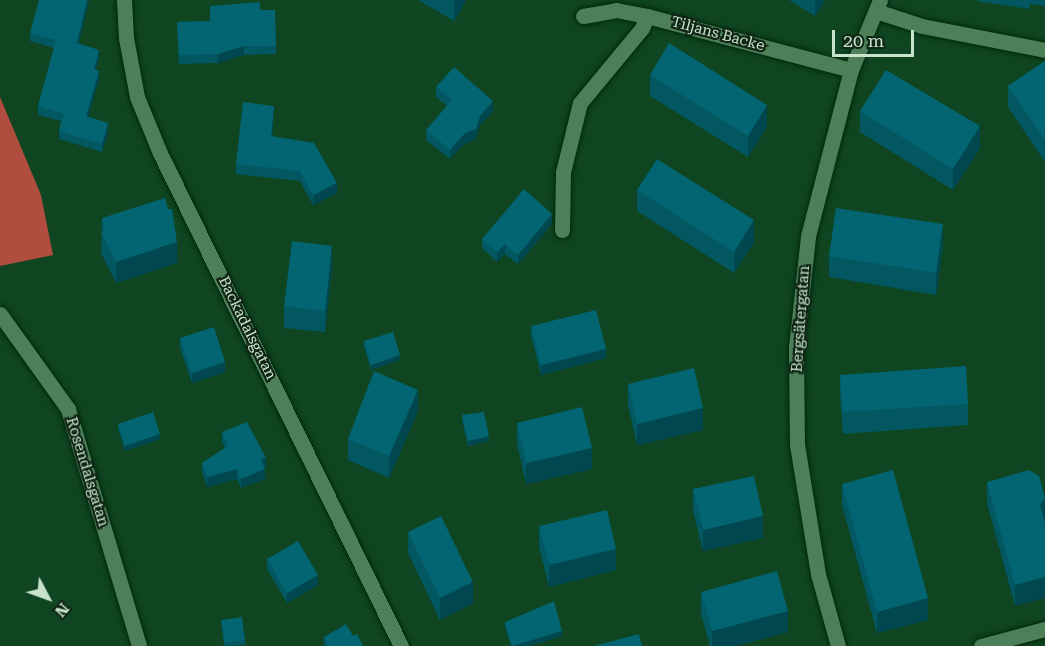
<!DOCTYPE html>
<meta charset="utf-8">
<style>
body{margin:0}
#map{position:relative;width:1045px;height:646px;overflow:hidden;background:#0f4520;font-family:"Roboto Serif",serif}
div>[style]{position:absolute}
.forest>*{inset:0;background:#b04d3f}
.roads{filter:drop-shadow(0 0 2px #00290d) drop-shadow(0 0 2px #00290d)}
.minor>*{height:15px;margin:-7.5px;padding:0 7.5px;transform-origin:7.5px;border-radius:7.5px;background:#4d8058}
.wall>*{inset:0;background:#025761}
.shaded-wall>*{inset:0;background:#01474f}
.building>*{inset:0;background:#026571}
span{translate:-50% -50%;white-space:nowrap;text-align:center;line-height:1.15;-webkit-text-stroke:4.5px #102615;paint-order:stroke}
.street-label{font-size:15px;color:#c8e3cc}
.north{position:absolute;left:18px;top:568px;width:60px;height:60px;-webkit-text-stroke:4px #102615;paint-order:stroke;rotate:131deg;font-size:16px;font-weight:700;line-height:24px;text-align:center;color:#c8e3cc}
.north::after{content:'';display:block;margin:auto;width:21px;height:27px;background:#c8e3cc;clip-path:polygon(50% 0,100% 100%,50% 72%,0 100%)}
.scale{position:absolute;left:832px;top:30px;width:82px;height:27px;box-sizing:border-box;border:3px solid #c8e3cc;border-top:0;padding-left:8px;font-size:18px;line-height:21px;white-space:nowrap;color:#c8e3cc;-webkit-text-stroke:4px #102615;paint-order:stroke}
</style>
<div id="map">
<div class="forest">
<div style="clip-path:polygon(0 97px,41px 195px,53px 255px,0 266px)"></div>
</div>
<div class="roads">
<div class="minor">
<div style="left:124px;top:0;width:38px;rotate:87deg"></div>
<div style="left:126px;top:38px;width:60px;rotate:79.4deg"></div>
<div style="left:137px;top:97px;width:61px;rotate:67.7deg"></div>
<div style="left:160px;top:153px;width:549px;rotate:63.95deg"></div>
<div style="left:876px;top:11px;width:48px;rotate:18.1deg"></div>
<div style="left:922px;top:26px;width:125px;rotate:11deg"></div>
<div style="left:583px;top:16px;width:34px;rotate:-10deg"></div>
<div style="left:616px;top:10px;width:32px;rotate:11deg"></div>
<div style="left:647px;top:16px;width:211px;rotate:14.8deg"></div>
<div style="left:562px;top:230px;width:58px;rotate:-89deg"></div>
<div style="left:563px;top:172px;width:71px;rotate:-76.2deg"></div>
<div style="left:580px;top:103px;width:97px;rotate:-50.4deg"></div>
<div style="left:642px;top:28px;width:13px;rotate:-67deg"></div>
<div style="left:0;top:314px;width:117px;rotate:54.4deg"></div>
<div style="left:68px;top:409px;width:247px;rotate:73.3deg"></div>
<div style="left:838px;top:646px;width:75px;rotate:-105.5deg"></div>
<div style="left:818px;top:574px;width:131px;rotate:-99.2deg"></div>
<div style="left:797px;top:445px;width:98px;rotate:-90.6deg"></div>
<div style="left:796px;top:347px;width:112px;rotate:-83.8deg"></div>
<div style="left:808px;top:236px;width:171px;rotate:-75.5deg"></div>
<div style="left:851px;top:70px;width:76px;rotate:-67.5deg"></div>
<div style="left:981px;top:646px;width:66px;rotate:-14.9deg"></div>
</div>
</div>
<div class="wall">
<div style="clip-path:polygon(89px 0,79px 43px,99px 58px,96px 70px,99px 79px,88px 117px,108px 132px,102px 152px,59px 139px,59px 131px,61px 121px,38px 115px,38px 106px,54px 48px,30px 41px,30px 33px)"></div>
<div style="clip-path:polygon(418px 0,466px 0,454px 21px)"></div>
<div style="clip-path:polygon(789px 0,825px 0,815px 16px)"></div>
<div style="clip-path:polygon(977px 0,1045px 0,1045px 6px,1030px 4px,1029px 9px,977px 1px)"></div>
<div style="clip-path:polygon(260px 10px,275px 10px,276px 54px,244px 55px,218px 63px,179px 64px,177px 22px,210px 21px)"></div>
<div style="clip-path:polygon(1045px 61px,1045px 162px,1008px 107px,1008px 86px)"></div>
<div style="clip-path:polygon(650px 75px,767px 126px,748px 157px,650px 96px)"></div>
<div style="clip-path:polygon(436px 87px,493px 111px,480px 125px,476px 139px,464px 144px,450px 159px,426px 140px,426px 130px,447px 106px,436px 97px)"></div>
<div style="clip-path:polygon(860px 111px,980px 148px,953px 190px,860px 132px)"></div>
<div style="clip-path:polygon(274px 115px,272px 137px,337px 193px,313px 205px,300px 181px,236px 174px,236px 164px)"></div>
<div style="clip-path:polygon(637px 190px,754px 242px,734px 273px,637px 211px)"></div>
<div style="clip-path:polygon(102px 218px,177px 263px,116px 283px,101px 253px)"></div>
<div style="clip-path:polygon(552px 224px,518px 264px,505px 254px,497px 262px,482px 248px,482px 239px)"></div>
<div style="clip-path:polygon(943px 245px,936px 295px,829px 277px,829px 256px)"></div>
<div style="clip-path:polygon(332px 267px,325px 332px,284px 328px,284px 306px)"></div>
<div style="clip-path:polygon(531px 326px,606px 358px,541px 375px,531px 336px)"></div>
<div style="clip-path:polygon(180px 338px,225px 372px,192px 383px,180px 348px)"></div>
<div style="clip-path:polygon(364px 341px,400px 360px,371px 370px,364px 346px)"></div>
<div style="clip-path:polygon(840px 375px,968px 404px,968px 425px,843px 434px,840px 396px)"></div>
<div style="clip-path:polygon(628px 384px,703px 430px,637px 445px,628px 405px)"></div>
<div style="clip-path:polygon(418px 411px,389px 478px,348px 460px,348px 439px)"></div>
<div style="clip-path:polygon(462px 415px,489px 441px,468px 446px,462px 420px)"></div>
<div style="clip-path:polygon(517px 423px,592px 469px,526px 484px,517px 444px)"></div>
<div style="clip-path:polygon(118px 424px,160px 439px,125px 451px,118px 429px)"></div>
<div style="clip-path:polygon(222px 432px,266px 467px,264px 468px,265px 479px,241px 488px,237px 479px,207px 487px,202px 472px,202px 463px,225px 448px,222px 442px)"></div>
<div style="clip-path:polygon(987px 482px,1045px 520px,1015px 606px,987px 503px)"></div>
<div style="clip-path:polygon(842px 484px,928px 620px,877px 633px,842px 505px)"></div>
<div style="clip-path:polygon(693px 489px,763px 538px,703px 551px,693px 511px)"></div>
<div style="clip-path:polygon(539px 526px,616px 570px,549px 587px,539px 547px)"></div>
<div style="clip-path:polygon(408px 532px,473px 603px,440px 620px,408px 553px)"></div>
<div style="clip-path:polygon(267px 559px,318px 585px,287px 603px,267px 569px)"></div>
<div style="clip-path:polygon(701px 592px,788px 632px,736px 646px,710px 646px,701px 614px)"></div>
<div style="clip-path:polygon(221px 620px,245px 640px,245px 645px,224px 646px)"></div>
<div style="clip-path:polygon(505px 622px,562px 636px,529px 646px,511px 646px,505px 627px)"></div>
<div style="clip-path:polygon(324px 637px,363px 646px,324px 646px)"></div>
</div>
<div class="shaded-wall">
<div style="clip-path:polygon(87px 0,89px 0,77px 51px,77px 43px)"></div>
<div style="clip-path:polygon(454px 0,466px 0,454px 21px)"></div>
<div style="clip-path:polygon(815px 0,825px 0,815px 16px)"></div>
<div style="clip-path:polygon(244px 46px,244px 55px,218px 63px,218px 54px)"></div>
<div style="clip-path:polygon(99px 50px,99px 58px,94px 77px,94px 69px)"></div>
<div style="clip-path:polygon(99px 71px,99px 79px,86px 125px,86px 116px)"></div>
<div style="clip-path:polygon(493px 101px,493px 111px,480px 125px,476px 139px,464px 144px,450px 159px,450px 150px)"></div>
<div style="clip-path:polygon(767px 105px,767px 126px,748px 157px,748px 136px)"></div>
<div style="clip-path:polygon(274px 106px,274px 115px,271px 146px,271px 136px)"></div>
<div style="clip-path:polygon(108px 123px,108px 132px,102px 152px,102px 144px)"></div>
<div style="clip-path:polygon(980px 126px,980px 148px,953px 190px,953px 169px)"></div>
<div style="clip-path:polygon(337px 183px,337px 193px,313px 205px,313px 195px)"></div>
<div style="clip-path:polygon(552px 214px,552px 224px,518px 264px,518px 255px)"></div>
<div style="clip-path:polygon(754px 220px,754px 242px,734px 273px,734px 252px)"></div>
<div style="clip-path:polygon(943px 224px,943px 245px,936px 295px,936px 273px)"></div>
<div style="clip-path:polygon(177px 242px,177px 263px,116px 283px,116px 262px)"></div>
<div style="clip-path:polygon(505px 244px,505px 254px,497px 262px,497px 252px)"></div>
<div style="clip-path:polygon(332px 246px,332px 267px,325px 332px,325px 311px)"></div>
<div style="clip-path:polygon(606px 349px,606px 358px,541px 375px,541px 365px)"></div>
<div style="clip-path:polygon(400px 355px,400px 360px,371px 370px,371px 365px)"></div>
<div style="clip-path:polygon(225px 362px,225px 372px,192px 383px,192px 373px)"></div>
<div style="clip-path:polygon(418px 390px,418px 411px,389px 478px,389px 456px)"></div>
<div style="clip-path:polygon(703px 408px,703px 430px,637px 445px,637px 424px)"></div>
<div style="clip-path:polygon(160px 434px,160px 439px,125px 451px,125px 446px)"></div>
<div style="clip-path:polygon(489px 436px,489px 441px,468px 446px,468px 441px)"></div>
<div style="clip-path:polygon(592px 448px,592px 469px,526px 484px,526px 463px)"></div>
<div style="clip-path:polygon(266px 458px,266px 467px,261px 469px,261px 459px)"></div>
<div style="clip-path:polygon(237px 469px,237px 479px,207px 487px,207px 477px)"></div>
<div style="clip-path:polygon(265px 469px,265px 479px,241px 488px,241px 479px)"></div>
<div style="clip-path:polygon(1045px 498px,1045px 520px,1040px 527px,1040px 505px)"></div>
<div style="clip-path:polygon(763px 516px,763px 538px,703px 551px,703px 530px)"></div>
<div style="clip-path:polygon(616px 549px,616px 570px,549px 587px,549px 565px)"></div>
<div style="clip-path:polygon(318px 575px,318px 585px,287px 603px,287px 593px)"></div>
<div style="clip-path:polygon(1045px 577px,1045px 598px,1015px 606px,1015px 585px)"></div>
<div style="clip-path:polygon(473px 582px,473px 603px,440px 620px,440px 598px)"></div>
<div style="clip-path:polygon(928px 598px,928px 620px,877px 633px,877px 612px)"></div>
<div style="clip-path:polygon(788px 611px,788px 632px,736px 646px,712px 646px,712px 631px)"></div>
<div style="clip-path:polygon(562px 631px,562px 636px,529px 646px,512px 646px)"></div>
</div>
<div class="building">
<div style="clip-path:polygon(39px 0,87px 0,77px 43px,99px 50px,94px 69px,99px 71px,86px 116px,108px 123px,102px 144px,59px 131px,64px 114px,38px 106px,56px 40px,30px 33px)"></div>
<div style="clip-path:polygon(260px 2px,260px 10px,275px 10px,276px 46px,244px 46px,218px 54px,179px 55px,177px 22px,210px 21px,210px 6px)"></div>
<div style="clip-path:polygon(669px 43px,767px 105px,748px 136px,650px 75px)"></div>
<div style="clip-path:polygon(1045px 61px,1045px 140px,1008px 86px)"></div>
<div style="clip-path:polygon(454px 67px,493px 101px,480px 116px,476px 129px,464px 134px,450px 150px,426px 130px,452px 100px,436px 87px)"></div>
<div style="clip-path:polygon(886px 70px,980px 126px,953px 169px,860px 111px)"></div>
<div style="clip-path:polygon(243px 102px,274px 106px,271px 136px,314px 143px,337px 183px,313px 195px,300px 171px,236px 164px)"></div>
<div style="clip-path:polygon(657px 159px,754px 220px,734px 252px,637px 190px)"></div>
<div style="clip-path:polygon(524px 189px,552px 214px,518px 255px,505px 244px,497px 252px,482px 239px)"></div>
<div style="clip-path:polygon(165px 198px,168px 209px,172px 209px,177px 242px,116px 262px,101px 232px,105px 229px,102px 218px)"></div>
<div style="clip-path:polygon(836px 208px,943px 224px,936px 273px,829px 256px)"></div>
<div style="clip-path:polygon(292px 241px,332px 246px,325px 311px,284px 306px)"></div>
<div style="clip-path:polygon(596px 310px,606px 349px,541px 365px,531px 326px)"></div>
<div style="clip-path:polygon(214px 327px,225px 362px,192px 373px,180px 338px)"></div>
<div style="clip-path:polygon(393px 332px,400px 355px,371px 365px,364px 341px)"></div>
<div style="clip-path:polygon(966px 366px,968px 404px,843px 412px,840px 375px)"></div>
<div style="clip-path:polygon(694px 368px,703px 408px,637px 424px,628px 384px)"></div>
<div style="clip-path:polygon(374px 371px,418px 390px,389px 456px,348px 439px)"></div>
<div style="clip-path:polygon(582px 407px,592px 448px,526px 463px,517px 423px)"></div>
<div style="clip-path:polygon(153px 412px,160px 434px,125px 446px,118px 424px)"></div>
<div style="clip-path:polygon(484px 412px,489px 436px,468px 441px,462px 415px)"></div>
<div style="clip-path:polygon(247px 422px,266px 458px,261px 459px,265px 469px,241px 479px,237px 469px,207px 477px,202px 463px,228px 446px,222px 432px)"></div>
<div style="clip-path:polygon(893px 470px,928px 598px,877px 612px,842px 484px)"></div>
<div style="clip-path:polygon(1029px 470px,1039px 476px,1045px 498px,1040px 505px,1045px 522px,1045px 577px,1015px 585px,987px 482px)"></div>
<div style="clip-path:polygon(754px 476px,763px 516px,703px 530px,693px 489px)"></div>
<div style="clip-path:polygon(607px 510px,616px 549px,549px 565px,539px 526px)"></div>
<div style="clip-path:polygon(441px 516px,473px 582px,440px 598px,408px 532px)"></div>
<div style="clip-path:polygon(298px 541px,318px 575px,287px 593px,267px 559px)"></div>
<div style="clip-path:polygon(777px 571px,788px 611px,712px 631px,701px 592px)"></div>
<div style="clip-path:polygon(554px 601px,562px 631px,512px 646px,505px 622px)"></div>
<div style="clip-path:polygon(242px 617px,245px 640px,225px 643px,221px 620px)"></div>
<div style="clip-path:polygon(346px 624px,353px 636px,357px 634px,363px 646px,328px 646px,324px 637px)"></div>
<div style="clip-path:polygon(639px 634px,642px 646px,594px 646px)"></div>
</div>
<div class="street-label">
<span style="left:718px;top:34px;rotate:15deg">Tiljans Backe</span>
<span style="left:801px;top:319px;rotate:-86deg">Bergsätergatan</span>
<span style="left:247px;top:328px;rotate:64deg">Backadalsgatan</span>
<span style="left:87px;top:472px;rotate:73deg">Rosendalsgatan</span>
</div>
<div class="north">N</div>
<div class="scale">20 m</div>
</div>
